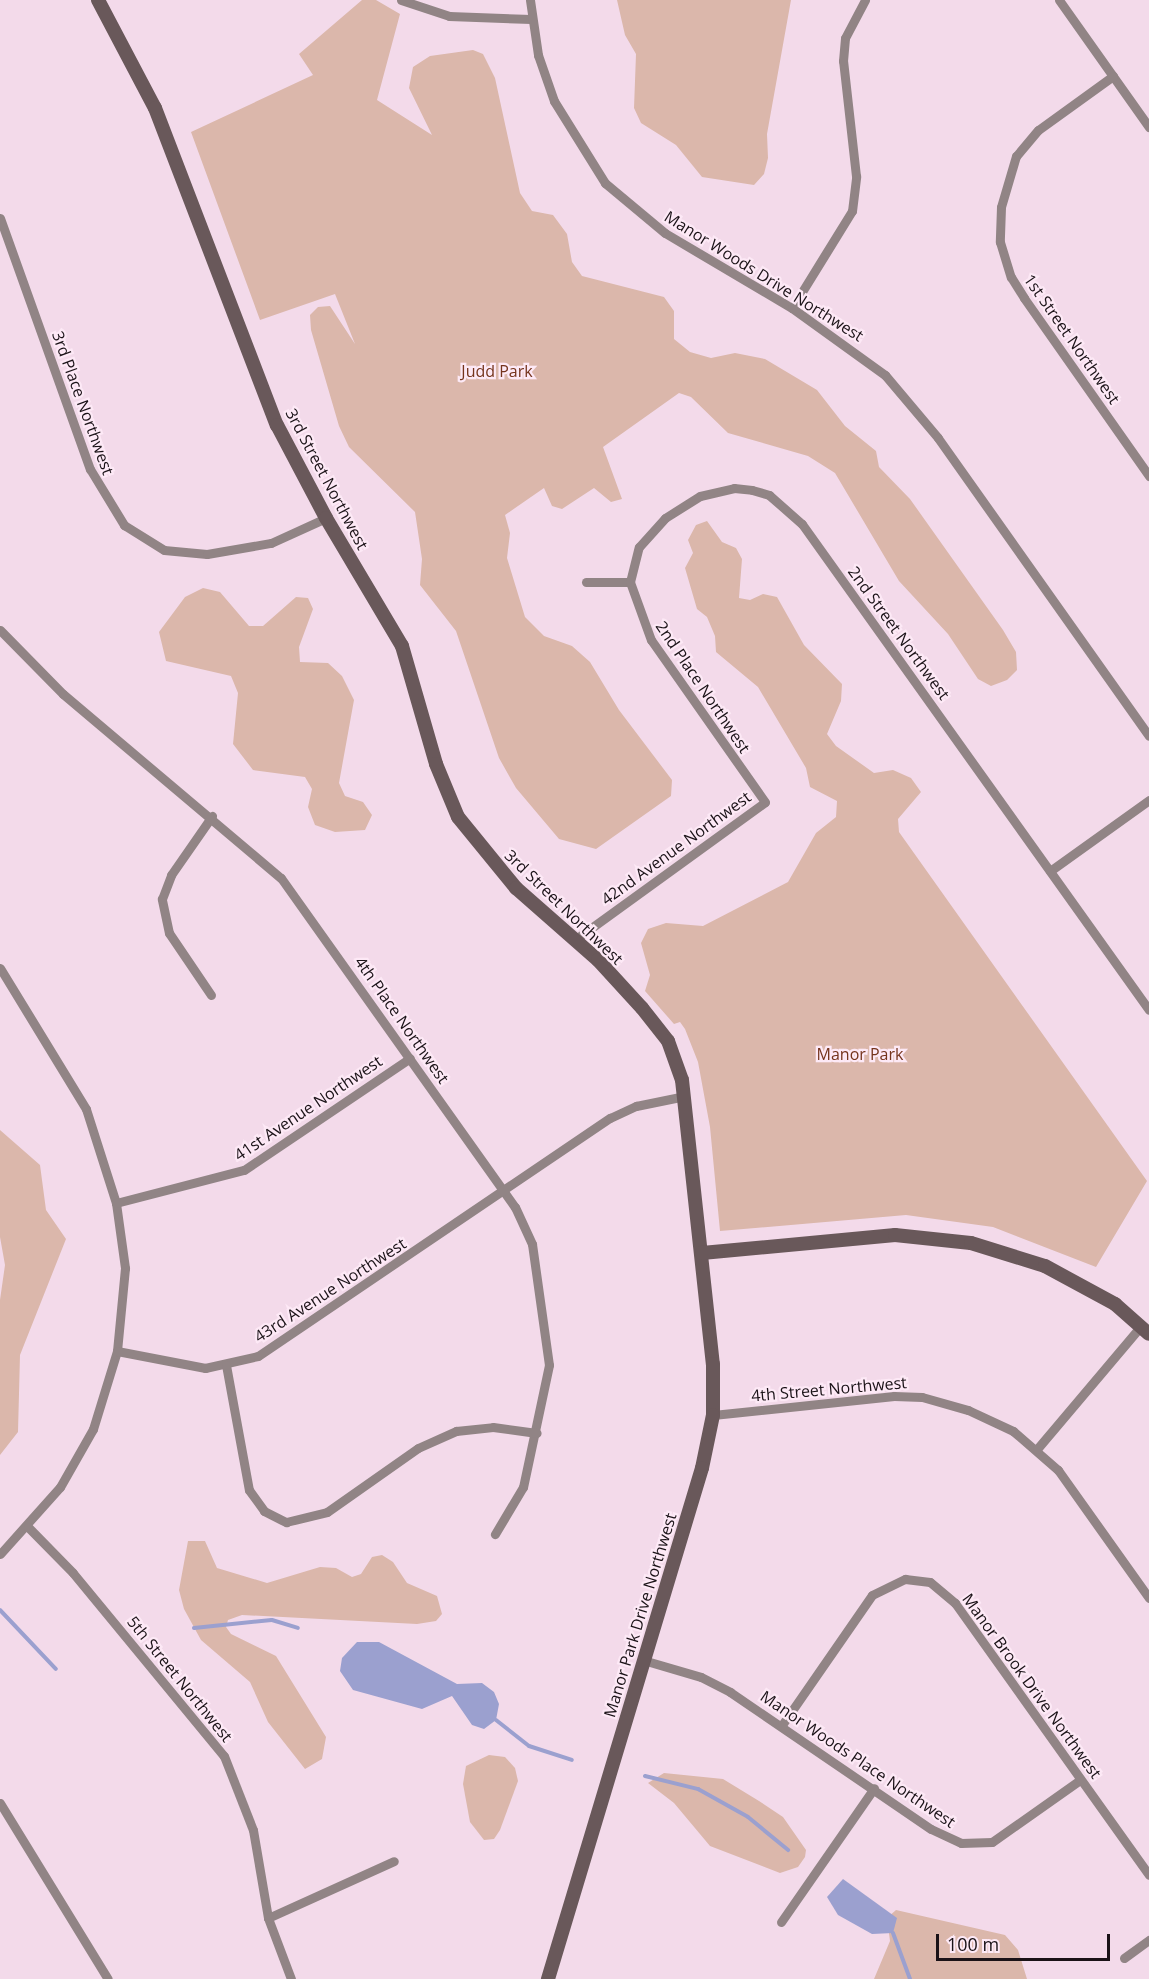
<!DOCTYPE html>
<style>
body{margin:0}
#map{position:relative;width:1149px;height:1979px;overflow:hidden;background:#f3daea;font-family:"Open Sans",sans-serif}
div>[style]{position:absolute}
.green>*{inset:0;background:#dbb7ab}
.water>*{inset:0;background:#9ba0cf}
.stream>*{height:4px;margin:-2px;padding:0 2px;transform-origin:2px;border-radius:2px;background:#9ba0cf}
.street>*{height:9px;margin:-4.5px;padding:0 4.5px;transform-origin:4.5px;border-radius:4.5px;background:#918485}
.secondary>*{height:14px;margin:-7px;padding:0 7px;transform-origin:7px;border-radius:7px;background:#69585a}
span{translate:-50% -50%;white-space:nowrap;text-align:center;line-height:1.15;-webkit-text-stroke:4.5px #fde9f6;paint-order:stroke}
.street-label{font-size:16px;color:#1a1217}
.park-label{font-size:16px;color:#75341d}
.scale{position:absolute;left:936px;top:1934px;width:174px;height:27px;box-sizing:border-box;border:3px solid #1a1217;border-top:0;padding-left:8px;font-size:18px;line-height:21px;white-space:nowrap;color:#1a1217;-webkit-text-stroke:4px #fde9f6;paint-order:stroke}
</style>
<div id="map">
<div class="green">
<div style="clip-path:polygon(362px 0,376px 0,400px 14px,377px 100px,432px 135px,409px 88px,413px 67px,430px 56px,473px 50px,483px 54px,495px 78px,520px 193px,532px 211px,553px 215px,567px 234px,572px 262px,582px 276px,664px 297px,674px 311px,674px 339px,690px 352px,711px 358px,735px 353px,765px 359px,817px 390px,845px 426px,876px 451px,879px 467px,910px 499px,1003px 630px,1016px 652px,1017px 670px,1007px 680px,991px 686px,978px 679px,948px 634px,899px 581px,835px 473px,808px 456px,728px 433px,691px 397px,679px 393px,603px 447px,622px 499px,611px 502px,594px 488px,562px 509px,552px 506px,544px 488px,505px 515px,510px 533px,507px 558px,525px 617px,544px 636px,572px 646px,590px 662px,619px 710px,672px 780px,671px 796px,596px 849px,559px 839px,516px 788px,499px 758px,456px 631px,420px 585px,422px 559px,415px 512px,349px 447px,339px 426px,311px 330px,310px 315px,318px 307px,330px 306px,355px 344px,335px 294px,260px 320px,191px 132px,313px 75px,299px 54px)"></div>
<div style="clip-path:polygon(617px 0,791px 0,767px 134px,768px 158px,764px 174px,754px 185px,702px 177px,676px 145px,641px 123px,634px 108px,636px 54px,625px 35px)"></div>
<div style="clip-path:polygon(707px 521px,722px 542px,736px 548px,742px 559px,739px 598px,750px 600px,763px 594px,777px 597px,804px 645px,842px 684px,841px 701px,827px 734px,836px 746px,874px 773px,893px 770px,911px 778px,921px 792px,898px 819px,899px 832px,1147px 1181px,1096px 1267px,993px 1227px,906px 1215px,720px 1231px,710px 1127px,698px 1062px,685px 1029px,680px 1022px,674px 1024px,645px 991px,650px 975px,641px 943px,648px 929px,666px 923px,703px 926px,788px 882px,816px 833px,836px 817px,837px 801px,810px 787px,806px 768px,758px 687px,716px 652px,715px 636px,707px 617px,697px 609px,685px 568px,693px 553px,688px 540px,696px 525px)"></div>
<div style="clip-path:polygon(203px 588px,220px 592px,249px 626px,263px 626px,296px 597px,308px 598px,313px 609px,299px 647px,300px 662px,328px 663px,342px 676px,354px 700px,339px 783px,345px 796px,363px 802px,372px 815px,365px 830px,335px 832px,315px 825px,308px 807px,312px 789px,305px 777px,253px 770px,233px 744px,238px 693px,231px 676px,166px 661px,159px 632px,185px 597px)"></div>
<div style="clip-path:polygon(0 1130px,40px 1165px,46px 1210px,66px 1239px,20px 1355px,18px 1432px,0 1455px,0 1300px,5px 1265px,0 1237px)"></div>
<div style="clip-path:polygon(188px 1541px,205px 1541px,217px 1568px,267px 1583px,320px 1567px,336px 1568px,352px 1577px,361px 1574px,372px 1557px,382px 1555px,393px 1562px,407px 1583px,437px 1596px,442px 1614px,436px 1621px,417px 1624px,242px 1615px,228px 1620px,226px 1627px,231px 1634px,276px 1656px,326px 1737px,322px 1759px,305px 1769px,268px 1722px,250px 1682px,201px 1640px,184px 1609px,179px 1590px)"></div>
<div style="clip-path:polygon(489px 1755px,505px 1757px,515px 1768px,518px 1781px,500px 1830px,494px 1839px,484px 1840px,470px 1822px,463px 1784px,466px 1766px)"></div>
<div style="clip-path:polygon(664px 1773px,723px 1779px,759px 1801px,783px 1817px,806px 1850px,805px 1857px,798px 1867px,780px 1873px,710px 1846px,674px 1803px,648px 1783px)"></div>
<div style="clip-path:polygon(896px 1910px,1005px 1935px,1018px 1950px,1027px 1979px,874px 1979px,890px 1941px,887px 1918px)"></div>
</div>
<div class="water">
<div style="clip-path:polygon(357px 1642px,379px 1642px,457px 1684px,482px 1683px,494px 1692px,499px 1704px,496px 1720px,484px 1729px,472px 1725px,452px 1696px,422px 1709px,353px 1690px,340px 1671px,342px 1658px)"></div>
<div style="clip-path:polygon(843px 1879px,897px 1918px,893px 1933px,872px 1934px,838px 1915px,827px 1897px)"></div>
</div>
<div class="stream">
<div style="left:0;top:1610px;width:81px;rotate:46.5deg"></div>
<div style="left:194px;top:1628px;width:78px;rotate:-5.9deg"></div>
<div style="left:272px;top:1620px;width:27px;rotate:17deg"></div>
<div style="left:496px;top:1720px;width:42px;rotate:38.2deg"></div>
<div style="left:529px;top:1746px;width:45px;rotate:18deg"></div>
<div style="left:645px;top:1776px;width:55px;rotate:13.8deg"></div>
<div style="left:698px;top:1789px;width:57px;rotate:29.2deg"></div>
<div style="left:748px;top:1817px;width:52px;rotate:39.5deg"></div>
<div style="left:893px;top:1933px;width:49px;rotate:69.7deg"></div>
</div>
<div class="street">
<div style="left:401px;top:0;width:51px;rotate:18.4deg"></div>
<div style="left:449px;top:16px;width:82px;rotate:2.1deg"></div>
<div style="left:530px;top:0;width:56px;rotate:81.7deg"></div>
<div style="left:538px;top:55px;width:49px;rotate:70.8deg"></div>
<div style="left:554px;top:101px;width:97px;rotate:58.1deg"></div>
<div style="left:605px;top:183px;width:78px;rotate:39.8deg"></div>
<div style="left:665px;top:233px;width:147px;rotate:30.6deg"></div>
<div style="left:792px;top:308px;width:115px;rotate:35.8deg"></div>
<div style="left:885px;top:375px;width:82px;rotate:49.9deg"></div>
<div style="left:938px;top:438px;width:365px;rotate:54.7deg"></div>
<div style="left:1059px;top:0;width:156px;rotate:54.7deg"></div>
<div style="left:1113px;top:76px;width:92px;rotate:144.2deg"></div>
<div style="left:1038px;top:130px;width:34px;rotate:130deg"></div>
<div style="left:1016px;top:156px;width:53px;rotate:106.4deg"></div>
<div style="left:1001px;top:207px;width:35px;rotate:92deg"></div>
<div style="left:1000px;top:242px;width:37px;rotate:73deg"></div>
<div style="left:1011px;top:277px;width:25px;rotate:58deg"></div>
<div style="left:1024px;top:298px;width:218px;rotate:54.9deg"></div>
<div style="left:0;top:218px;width:267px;rotate:70.3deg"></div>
<div style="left:90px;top:469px;width:66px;rotate:58.7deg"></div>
<div style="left:124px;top:525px;width:47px;rotate:32deg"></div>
<div style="left:164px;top:550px;width:43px;rotate:5.3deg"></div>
<div style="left:207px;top:554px;width:65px;rotate:-9.8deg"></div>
<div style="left:271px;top:543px;width:60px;rotate:-24.4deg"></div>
<div style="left:792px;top:308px;width:114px;rotate:-58.3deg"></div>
<div style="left:852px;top:211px;width:35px;rotate:-83deg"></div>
<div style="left:856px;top:176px;width:116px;rotate:-96.4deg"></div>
<div style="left:843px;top:61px;width:23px;rotate:-85deg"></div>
<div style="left:845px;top:38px;width:43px;rotate:-62.2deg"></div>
<div style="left:586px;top:582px;width:44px"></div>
<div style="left:0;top:630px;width:90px;rotate:45.5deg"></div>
<div style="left:63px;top:694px;width:285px;rotate:40.2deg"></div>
<div style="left:281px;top:878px;width:404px;rotate:54.6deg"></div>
<div style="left:515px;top:1207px;width:41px;rotate:65.3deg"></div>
<div style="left:532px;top:1244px;width:122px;rotate:82deg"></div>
<div style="left:549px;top:1365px;width:125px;rotate:102deg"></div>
<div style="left:523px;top:1487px;width:55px;rotate:120.8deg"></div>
<div style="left:1050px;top:871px;width:122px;rotate:-35.6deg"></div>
<div style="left:576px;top:939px;width:233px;rotate:-35.9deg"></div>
<div style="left:765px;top:802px;width:198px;rotate:-125.1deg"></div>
<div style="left:651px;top:640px;width:62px;rotate:-109.9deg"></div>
<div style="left:630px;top:582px;width:36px;rotate:-76deg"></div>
<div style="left:639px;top:547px;width:39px;rotate:-48deg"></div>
<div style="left:665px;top:518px;width:41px;rotate:-32.2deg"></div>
<div style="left:700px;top:496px;width:35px;rotate:-13deg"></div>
<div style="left:734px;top:488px;width:18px;rotate:6deg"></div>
<div style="left:752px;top:490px;width:18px;rotate:16deg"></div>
<div style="left:769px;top:495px;width:44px;rotate:41.3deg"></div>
<div style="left:802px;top:524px;width:597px;rotate:54.47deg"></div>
<div style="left:0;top:968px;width:165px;rotate:58.6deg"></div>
<div style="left:86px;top:1109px;width:99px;rotate:72.3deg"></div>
<div style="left:116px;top:1203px;width:66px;rotate:82.1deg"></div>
<div style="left:125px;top:1268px;width:83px;rotate:95.5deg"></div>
<div style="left:117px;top:1351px;width:82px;rotate:107.1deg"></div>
<div style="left:93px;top:1429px;width:67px;rotate:119.6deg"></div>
<div style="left:60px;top:1487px;width:90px;rotate:131.8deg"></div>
<div style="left:211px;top:995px;width:75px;rotate:-124.1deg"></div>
<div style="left:169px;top:933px;width:35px;rotate:-102deg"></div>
<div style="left:162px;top:899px;width:26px;rotate:-69deg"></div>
<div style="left:171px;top:875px;width:72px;rotate:-55.2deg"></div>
<div style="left:116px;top:1203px;width:132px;rotate:-14.5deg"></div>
<div style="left:244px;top:1170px;width:200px;rotate:-34deg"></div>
<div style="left:117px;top:1351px;width:90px;rotate:10.9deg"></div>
<div style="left:205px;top:1368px;width:54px;rotate:-12.8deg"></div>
<div style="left:258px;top:1356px;width:425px;rotate:-34.1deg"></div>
<div style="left:610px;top:1118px;width:29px;rotate:-25deg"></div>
<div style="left:636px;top:1106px;width:50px;rotate:-11.5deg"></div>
<div style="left:226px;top:1365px;width:127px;rotate:79.6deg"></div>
<div style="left:249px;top:1490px;width:26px;rotate:54deg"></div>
<div style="left:264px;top:1511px;width:25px;rotate:27deg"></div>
<div style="left:286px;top:1522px;width:42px;rotate:-13.7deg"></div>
<div style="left:327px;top:1512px;width:111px;rotate:-35.1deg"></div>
<div style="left:418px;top:1448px;width:42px;rotate:-24.1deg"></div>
<div style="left:456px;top:1431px;width:37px;rotate:-6deg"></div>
<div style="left:493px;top:1427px;width:44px;rotate:7.8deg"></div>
<div style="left:713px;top:1415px;width:182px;rotate:-6deg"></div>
<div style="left:894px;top:1396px;width:28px;rotate:2deg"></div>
<div style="left:922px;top:1397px;width:48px;rotate:15.8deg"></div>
<div style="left:968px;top:1410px;width:50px;rotate:25deg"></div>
<div style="left:1013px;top:1431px;width:60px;rotate:40.9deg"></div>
<div style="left:1058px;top:1470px;width:157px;rotate:54.6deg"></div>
<div style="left:1037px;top:1449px;width:161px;rotate:-49.8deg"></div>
<div style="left:28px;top:1527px;width:64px;rotate:45.6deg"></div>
<div style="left:73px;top:1573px;width:237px;rotate:50.5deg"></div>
<div style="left:224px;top:1756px;width:79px;rotate:68.6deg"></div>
<div style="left:253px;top:1830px;width:89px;rotate:80.3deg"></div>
<div style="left:268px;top:1918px;width:65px;rotate:69.3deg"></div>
<div style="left:643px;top:1660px;width:60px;rotate:16.3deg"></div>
<div style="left:701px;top:1677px;width:33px;rotate:27deg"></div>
<div style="left:730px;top:1692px;width:243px;rotate:34.3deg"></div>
<div style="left:931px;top:1829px;width:33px;rotate:25deg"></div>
<div style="left:961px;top:1843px;width:31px;rotate:-2deg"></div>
<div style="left:992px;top:1842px;width:108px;rotate:-35.2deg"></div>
<div style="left:782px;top:1725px;width:158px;rotate:-55.3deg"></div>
<div style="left:872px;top:1595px;width:37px;rotate:-26deg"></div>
<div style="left:905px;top:1579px;width:25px;rotate:7deg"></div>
<div style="left:930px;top:1582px;width:33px;rotate:40deg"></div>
<div style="left:955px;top:1603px;width:334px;rotate:54.5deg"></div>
<div style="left:0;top:1803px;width:206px;rotate:58.5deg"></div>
<div style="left:268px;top:1918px;width:138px;rotate:-24.3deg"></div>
<div style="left:781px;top:1922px;width:163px;rotate:-55.2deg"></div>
<div style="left:1124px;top:1958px;width:31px;rotate:-36deg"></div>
</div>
<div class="secondary">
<div style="left:98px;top:0;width:122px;rotate:62.2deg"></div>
<div style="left:155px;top:108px;width:340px;rotate:69deg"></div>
<div style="left:277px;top:425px;width:105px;rotate:62.2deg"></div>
<div style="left:326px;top:518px;width:149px;rotate:59.3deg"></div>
<div style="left:402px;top:646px;width:123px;rotate:73.9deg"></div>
<div style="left:436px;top:764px;width:57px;rotate:67.5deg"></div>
<div style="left:458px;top:817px;width:92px;rotate:50.8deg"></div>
<div style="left:516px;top:888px;width:109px;rotate:41.3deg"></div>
<div style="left:598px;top:960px;width:65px;rotate:47.5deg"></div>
<div style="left:642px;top:1008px;width:42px;rotate:51.8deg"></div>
<div style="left:668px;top:1041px;width:41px;rotate:70.3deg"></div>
<div style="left:682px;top:1080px;width:286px;rotate:83.8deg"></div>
<div style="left:713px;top:1364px;width:51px;rotate:90deg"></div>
<div style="left:713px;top:1415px;width:54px;rotate:101.7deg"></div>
<div style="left:702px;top:1468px;width:534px;rotate:106.77deg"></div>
<div style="left:702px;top:1253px;width:194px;rotate:-5.3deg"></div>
<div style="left:895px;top:1235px;width:76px;rotate:6deg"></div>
<div style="left:971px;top:1243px;width:77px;rotate:17.3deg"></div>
<div style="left:1045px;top:1266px;width:80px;rotate:28.5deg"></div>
<div style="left:1115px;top:1304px;width:45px;rotate:41.4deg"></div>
</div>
<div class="street-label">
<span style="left:764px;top:276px;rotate:32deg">Manor Woods Drive Northwest</span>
<span style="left:1072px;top:339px;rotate:55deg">1st Street Northwest</span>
<span style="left:83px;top:403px;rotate:70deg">3rd Place Northwest</span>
<span style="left:327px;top:479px;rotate:62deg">3rd Street Northwest</span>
<span style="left:899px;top:633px;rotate:54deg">2nd Street Northwest</span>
<span style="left:703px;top:687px;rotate:56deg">2nd Place Northwest</span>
<span style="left:676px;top:848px;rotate:-36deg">42nd Avenue Northwest</span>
<span style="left:564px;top:907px;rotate:44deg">3rd Street Northwest</span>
<span style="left:402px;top:1020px;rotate:55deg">4th Place Northwest</span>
<span style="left:308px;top:1108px;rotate:-34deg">41st Avenue Northwest</span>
<span style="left:330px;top:1290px;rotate:-33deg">43rd Avenue Northwest</span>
<span style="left:829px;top:1389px;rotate:-5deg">4th Street Northwest</span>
<span style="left:640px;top:1615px;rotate:-73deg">Manor Park Drive Northwest</span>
<span style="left:180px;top:1679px;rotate:51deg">5th Street Northwest</span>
<span style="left:1032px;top:1686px;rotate:54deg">Manor Brook Drive Northwest</span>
<span style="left:858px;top:1759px;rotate:34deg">Manor Woods Place Northwest</span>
</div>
<div class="park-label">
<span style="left:497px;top:371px">Judd Park</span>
<span style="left:860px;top:1054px">Manor Park</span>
</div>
<div class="scale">100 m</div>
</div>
